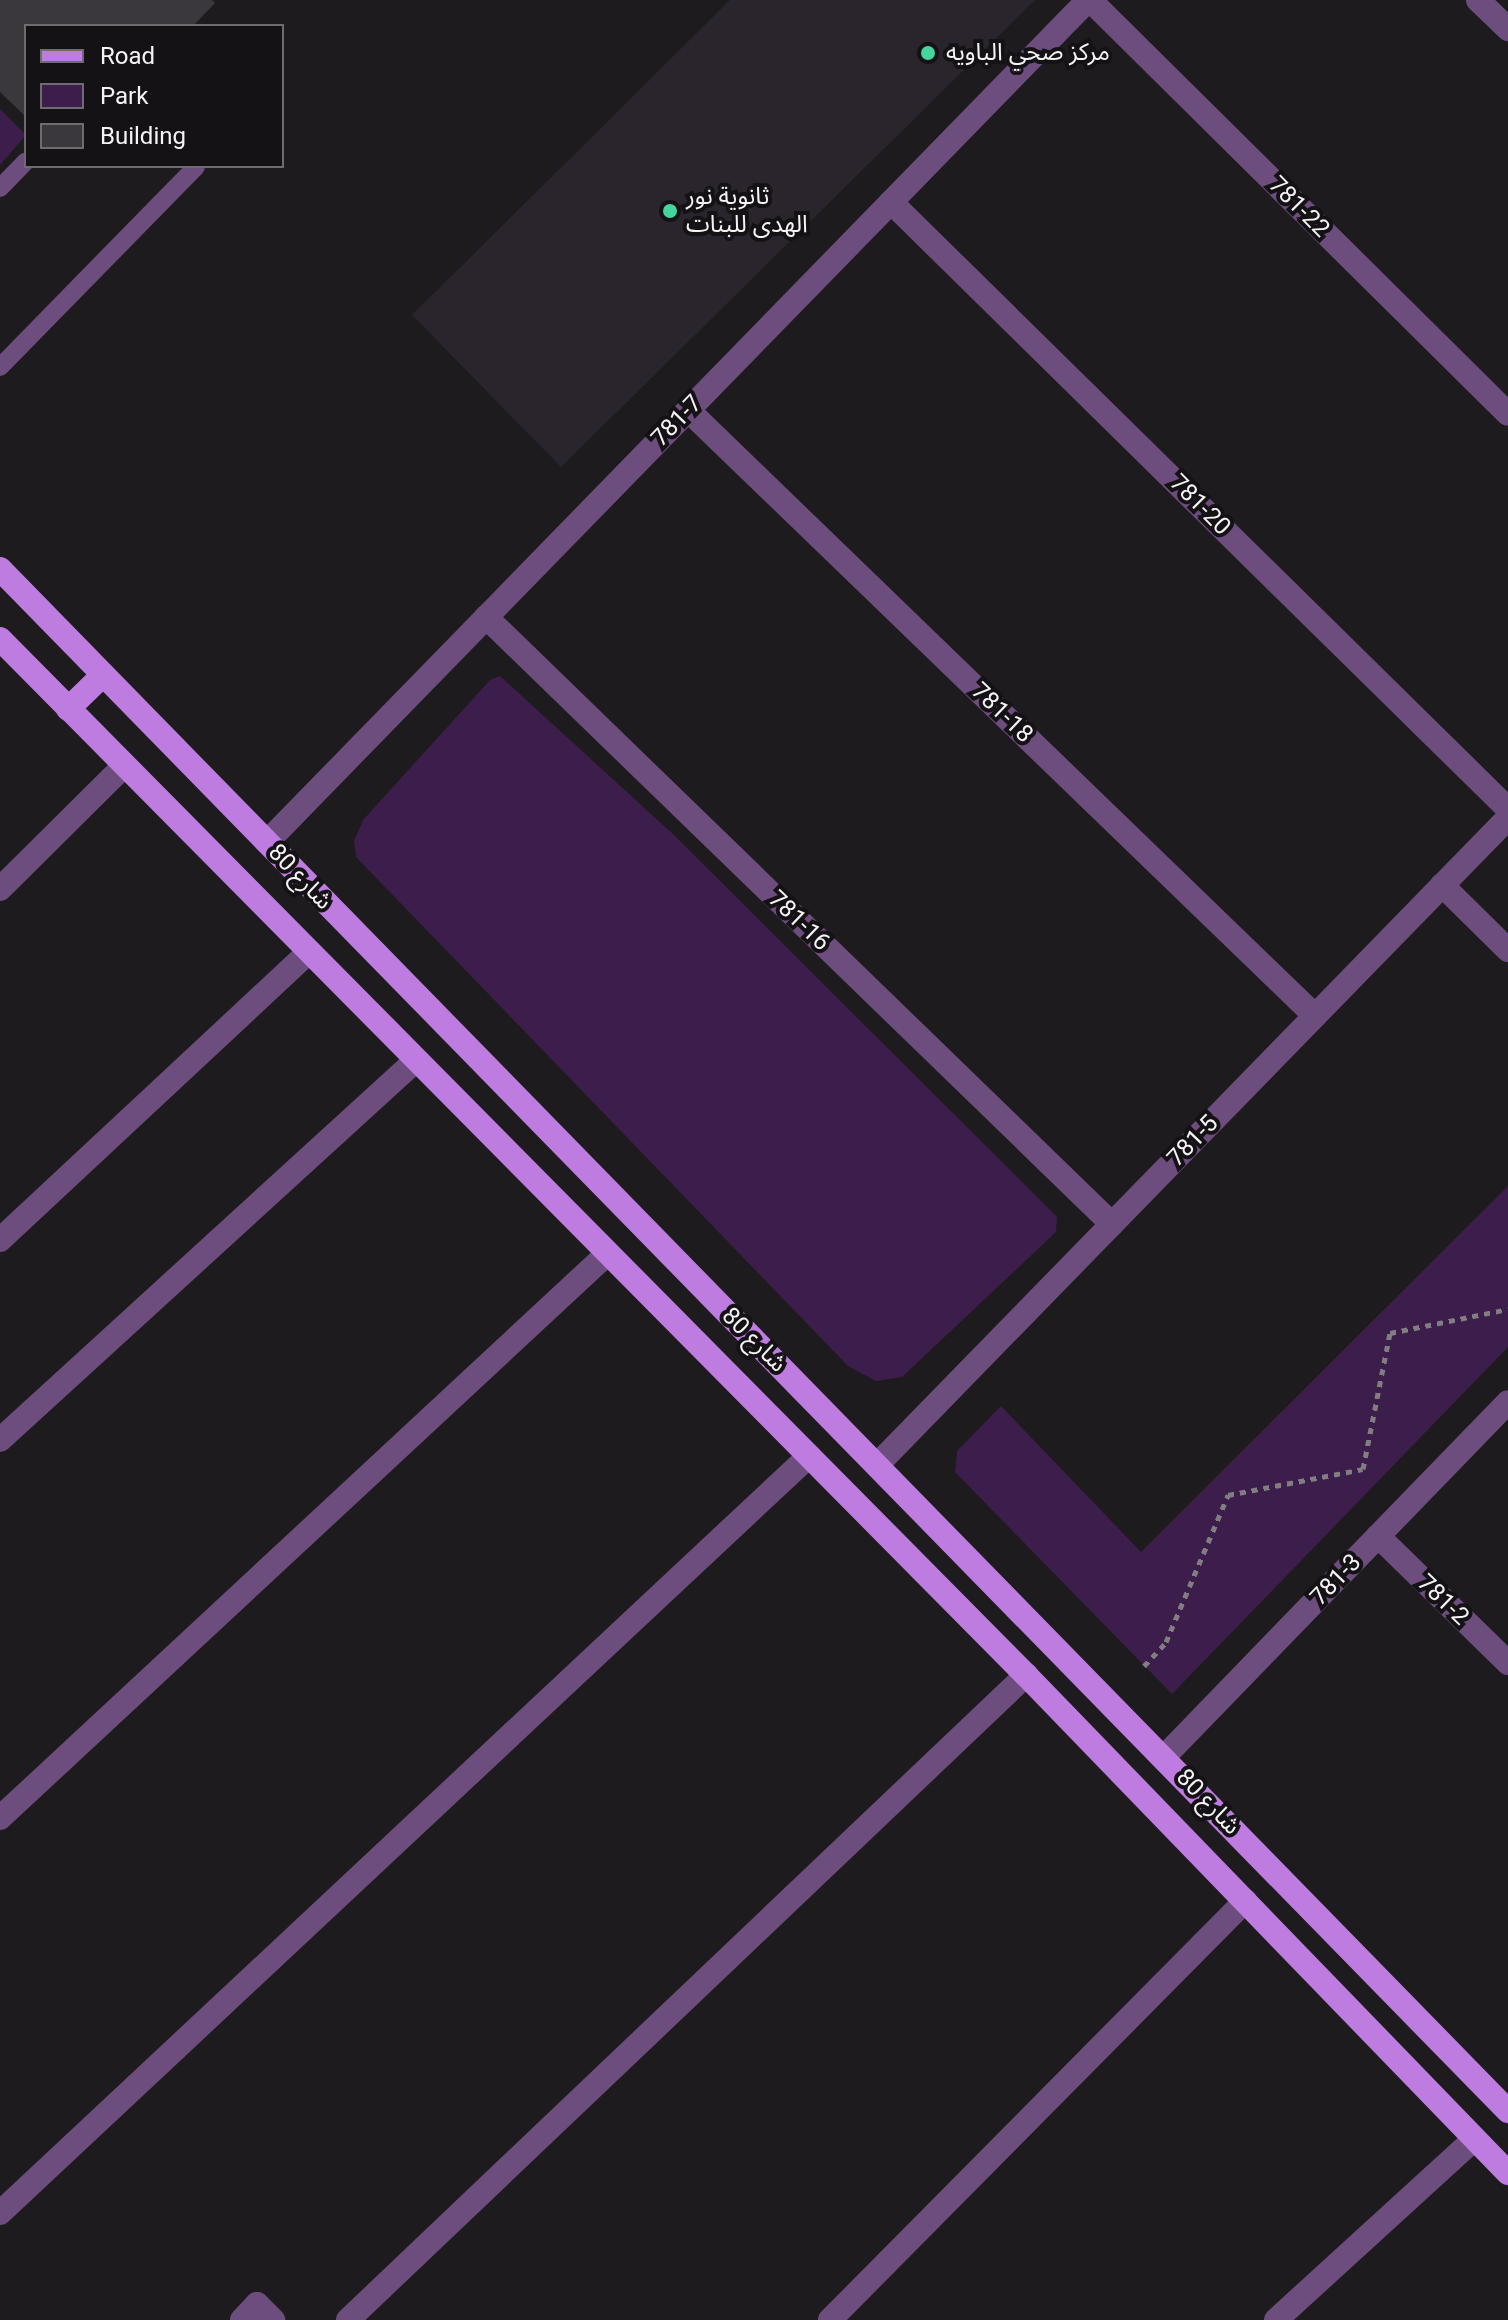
<!DOCTYPE html>
<meta charset="utf-8">
<style>
body{margin:0}
#map{position:relative;width:1508px;height:2320px;overflow:hidden;background:#1e1b1f;font-family:Roboto,"Noto Sans Arabic",sans-serif}
div>[style]{position:absolute}
.built>*{inset:0;background:#2a242d}
.green>*{inset:0;background:#3d1d4b}
.building>*{inset:0;background:#3b383d}
.path>*{height:5px;margin-top:-2.5px;transform-origin:0;background:repeating-linear-gradient(90deg,#817e82 0 6px,transparent 0 12px)}
.lane>*{height:18px;margin:-9px;padding:0 9px;transform-origin:9px;border-radius:9px;background:#6d4d7d}
.street>*{height:24px;margin:-12px;padding:0 12px;transform-origin:12px;border-radius:12px;background:#6d4d7d}
.primary>*{height:24px;margin:-12px;padding:0 12px;transform-origin:12px;border-radius:12px;background:#bf7ce0}
.dots>*{width:22px;height:22px;translate:-50% -50%;box-sizing:border-box;border:4px solid #151216;border-radius:50%}
span{translate:-50% -50%;white-space:nowrap;text-align:center;line-height:1.15;-webkit-text-stroke:8px #151216;paint-order:stroke}
.poi-label{font-size:24px;color:#f5f3f6}
.left{translate:0 -50%;text-align:left}
.street-label{font-size:24px;color:#f5f3f6}
.legend{position:absolute;left:24px;top:24px;width:260px;height:144px;box-sizing:border-box;background:#151216;border:2px solid #6f6c70;margin:0;padding:10px 14px;list-style:none;font-size:24px;color:#f5f3f6}
.legend li{display:flex;align-items:center;gap:16px;height:40px}
.legend b{width:40px;border:2px solid #6f6c70}
</style>
<div id="map">
<div class="built">
<div style="clip-path:polygon(730px 0,1035px 0,561px 467px,412px 315px)"></div>
</div>
<div class="green">
<div style="clip-path:polygon(0 109px,26px 135px,0 165px)"></div>
<div style="clip-path:polygon(500px 676px,675px 836px,1057px 1217px,1056px 1232px,902px 1377px,876px 1381px,848px 1366px,356px 857px,354px 841px,363px 820px,490px 680px)"></div>
<div style="clip-path:polygon(1508px 1186px,1508px 1347px,1172px 1694px,955px 1472px,957px 1451px,1001px 1406px,1141px 1552px)"></div>
</div>
<div class="building">
<div style="clip-path:polygon(0 0,212px 0,215px 3px,193px 26px,26px 26px,26px 117px,0 92px)"></div>
</div>
<div class="path">
<div style="left:1144px;top:1666px;width:33px;rotate:-47deg"></div>
<div style="left:1166px;top:1642px;width:160px;rotate:-67.1deg"></div>
<div style="left:1228px;top:1495px;width:137px;rotate:-10.9deg"></div>
<div style="left:1363px;top:1469px;width:139px;rotate:-78.8deg"></div>
<div style="left:1390px;top:1333px;width:120px;rotate:-11.5deg"></div>
</div>
<div class="lane">
<div style="left:0;top:188px;width:37px;rotate:-46deg"></div>
<div style="left:0;top:367px;width:280px;rotate:-45.6deg"></div>
</div>
<div class="street">
<div style="left:1090px;top:0;width:588px;rotate:44.72deg"></div>
<div style="left:1478px;top:0;width:42px;rotate:44deg"></div>
<div style="left:891px;top:202px;width:866px;rotate:44.53deg"></div>
<div style="left:688px;top:410px;width:872px;rotate:44.02deg"></div>
<div style="left:486px;top:617px;width:872px;rotate:44.12deg"></div>
<div style="left:267px;top:842px;width:1176px;rotate:-45.72deg"></div>
<div style="left:1442px;top:885px;width:93px;rotate:44.6deg"></div>
<div style="left:0;top:889px;width:175px;rotate:-44.8deg"></div>
<div style="left:0;top:1240px;width:420px;rotate:-43deg"></div>
<div style="left:0;top:1440px;width:562px;rotate:-42.4deg"></div>
<div style="left:878px;top:1464px;width:902px;rotate:-45.72deg"></div>
<div style="left:1378px;top:1536px;width:182px;rotate:44.3deg"></div>
<div style="left:1164px;top:1757px;width:494px;rotate:-45.9deg"></div>
<div style="left:0;top:1818px;width:829px;rotate:-42.9deg"></div>
<div style="left:0;top:2213px;width:1108px;rotate:-43.1deg"></div>
<div style="left:242px;top:2320px;width:22px;rotate:-47deg"></div>
<div style="left:257px;top:2304px;width:23px;rotate:45deg"></div>
<div style="left:348px;top:2320px;width:936px;rotate:-43.57deg"></div>
<div style="left:830px;top:2320px;width:590px;rotate:-45.27deg"></div>
<div style="left:1276px;top:2320px;width:268px;rotate:-42.4deg"></div>
</div>
<div class="primary">
<div style="left:0;top:569px;width:2157px;rotate:45.64deg"></div>
<div style="left:0;top:639px;width:1458px;rotate:45.28deg"></div>
<div style="left:1026px;top:1675px;width:693px;rotate:45.94deg"></div>
<div style="left:68px;top:709px;width:49px;rotate:-44.2deg"></div>
</div>
<div class="dots">
<div style="left:928px;top:53px;background:#46d49e"></div>
<div style="left:670px;top:211px;background:#46d49e"></div>
</div>
<div class="poi-label">
<span class="left" style="left:946px;top:53px">مركز صحي الباويه</span>
<span class="left" style="left:686px;top:211px">ثانوية نور<br>الهدى للبنات</span>
</div>
<div class="street-label">
<span style="left:1299px;top:207px;rotate:45deg">781-22</span>
<span style="left:677px;top:421px;rotate:-46deg">781-7</span>
<span style="left:1200px;top:505px;rotate:45deg">781-20</span>
<span style="left:1002px;top:713px;rotate:44deg">781-18</span>
<span style="left:300px;top:877px;rotate:46deg">شارع 80</span>
<span style="left:799px;top:921px;rotate:44deg">781-16</span>
<span style="left:1193px;top:1141px;rotate:-46deg">781-5</span>
<span style="left:754px;top:1340px;rotate:45deg">شارع 80</span>
<span style="left:1336px;top:1580px;rotate:-46deg">781-3</span>
<span style="left:1443px;top:1600px;rotate:44deg">781-2</span>
<span style="left:1208px;top:1802px;rotate:46deg">شارع 80</span>
</div>
<ul class="legend">
<li><b style="height:10px;background:#bf7ce0"></b>Road</li>
<li><b style="height:22px;background:#3d1d4b"></b>Park</li>
<li><b style="height:22px;background:#3b383d"></b>Building</li>
</ul>
</div>
